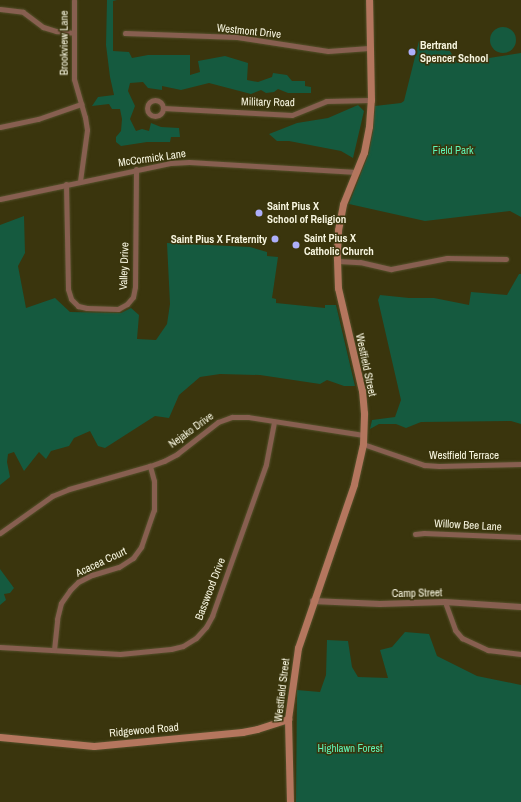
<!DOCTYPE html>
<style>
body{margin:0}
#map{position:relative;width:521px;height:802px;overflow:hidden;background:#3a350d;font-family:"Archivo Narrow",sans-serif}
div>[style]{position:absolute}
.green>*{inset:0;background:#155a3f}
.round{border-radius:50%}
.roads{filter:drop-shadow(0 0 1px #55502b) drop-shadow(0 0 1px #55502b)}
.minor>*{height:5px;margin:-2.5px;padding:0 2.5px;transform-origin:2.5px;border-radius:2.5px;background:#875f50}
.minor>.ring{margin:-2.5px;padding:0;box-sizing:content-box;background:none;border:5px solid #875f50;border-radius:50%}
.tertiary>*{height:6px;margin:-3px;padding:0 3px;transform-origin:3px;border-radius:3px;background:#875f50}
.secondary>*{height:7px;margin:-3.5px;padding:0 3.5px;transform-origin:3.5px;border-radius:3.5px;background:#b4765e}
.dots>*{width:11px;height:11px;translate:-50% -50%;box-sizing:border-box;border:2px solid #3a350d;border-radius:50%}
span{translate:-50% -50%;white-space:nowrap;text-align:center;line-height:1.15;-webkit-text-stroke:3px #3a350d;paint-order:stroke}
.street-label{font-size:11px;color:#f8f6e0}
.poi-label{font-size:11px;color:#f8f6e0;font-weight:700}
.left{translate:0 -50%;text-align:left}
.right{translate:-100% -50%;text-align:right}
.park-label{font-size:11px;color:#5ef5b6}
</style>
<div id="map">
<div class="green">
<div style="clip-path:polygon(107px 0,117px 0,113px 1px,113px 51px,129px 52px,132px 58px,148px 55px,190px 55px,190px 75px,200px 72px,198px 61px,225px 56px,248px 63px,247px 80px,258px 82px,272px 77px,273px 73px,287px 75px,292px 81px,305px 81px,305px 86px,311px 87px,311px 93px,288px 93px,278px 89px,274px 92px,266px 93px,261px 90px,251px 94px,209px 83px,181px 90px,162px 86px,162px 90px,148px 88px,143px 82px,130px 83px,128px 91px,135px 106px,130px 119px,136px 131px,142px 129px,149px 131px,151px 123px,161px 127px,179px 128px,180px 137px,171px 137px,170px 142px,147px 142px,121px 146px,116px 142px,116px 137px,121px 131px,122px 119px,120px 109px,112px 109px,109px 104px,92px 106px,98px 97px,114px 95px,110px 77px,106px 45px)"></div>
<div class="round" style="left:490px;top:27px;width:26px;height:26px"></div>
<div style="clip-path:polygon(419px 41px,437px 45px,436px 48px,450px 51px,457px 63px,521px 53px,521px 217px,510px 211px,425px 221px,349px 204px,369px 153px,373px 131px,375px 106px,401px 103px,404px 101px)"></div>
<div style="clip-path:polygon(358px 105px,364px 111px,353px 158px,341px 151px,289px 141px,277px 141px,269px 134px,297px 123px,328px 118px)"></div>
<div style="clip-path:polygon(24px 216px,25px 253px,18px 266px,26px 308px,55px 298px,70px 312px,121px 313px,131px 308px,139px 315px,137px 339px,156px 340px,167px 324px,170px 304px,167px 243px,250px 247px,267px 252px,267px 256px,278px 257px,272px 298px,276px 299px,276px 303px,325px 308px,325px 305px,336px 305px,355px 386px,344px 386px,327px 380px,320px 384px,260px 375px,220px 374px,200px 377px,179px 395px,169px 418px,155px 416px,105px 448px,98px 446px,90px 431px,74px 438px,69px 446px,51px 451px,46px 459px,39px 452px,24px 471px,14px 452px,8px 454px,7px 462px,10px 477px,0 485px,0 225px)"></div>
<div style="clip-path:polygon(519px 274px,521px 274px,521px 424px,511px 421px,421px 422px,406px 428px,396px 424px,379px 424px,370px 429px,372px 420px,395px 417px,401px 400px,378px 300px,380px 295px,409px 298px,434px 298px,469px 305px,471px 292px,507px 295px)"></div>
<div style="clip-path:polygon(0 569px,14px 588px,10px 593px,4px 594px,6px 600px,0 605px)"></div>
<div style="clip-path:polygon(405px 632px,429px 634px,437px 656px,477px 676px,521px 685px,521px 802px,296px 802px,297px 690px,320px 692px,326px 675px,327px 640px,348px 641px,352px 667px,358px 677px,388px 678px,380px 650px,392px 647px)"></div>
</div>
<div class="roads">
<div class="minor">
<div style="left:74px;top:0;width:79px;rotate:90deg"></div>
<div style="left:74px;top:79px;width:40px;rotate:74deg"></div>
<div style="left:85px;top:117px;width:13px;rotate:81deg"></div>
<div style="left:87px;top:130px;width:51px;rotate:97.8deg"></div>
<div style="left:0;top:9px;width:23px;rotate:7deg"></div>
<div style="left:23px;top:12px;width:25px;rotate:37deg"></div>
<div style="left:43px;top:27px;width:14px;rotate:17deg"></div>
<div style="left:56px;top:31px;width:18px;rotate:6deg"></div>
<div style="left:125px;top:33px;width:112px;rotate:2deg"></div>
<div style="left:237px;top:37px;width:92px;rotate:8.7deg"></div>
<div style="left:328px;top:51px;width:41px;rotate:-4.2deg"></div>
<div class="ring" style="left:147px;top:100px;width:11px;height:11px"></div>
<div style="left:163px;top:108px;width:129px;rotate:3.1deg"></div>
<div style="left:292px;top:115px;width:37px;rotate:-22deg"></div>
<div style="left:326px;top:101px;width:45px;rotate:-1.3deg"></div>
<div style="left:0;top:127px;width:39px;rotate:-12deg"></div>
<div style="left:38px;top:119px;width:46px;rotate:-19.2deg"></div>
<div style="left:66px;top:184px;width:105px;rotate:88.9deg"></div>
<div style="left:68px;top:289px;width:10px;rotate:73deg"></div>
<div style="left:71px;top:299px;width:10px;rotate:45deg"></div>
<div style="left:78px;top:306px;width:9px;rotate:13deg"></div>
<div style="left:87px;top:308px;width:31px;rotate:2deg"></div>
<div style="left:118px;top:309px;width:10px;rotate:-29deg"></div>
<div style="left:127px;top:304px;width:9px;rotate:-49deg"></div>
<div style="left:133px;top:297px;width:10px;rotate:-79deg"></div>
<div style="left:135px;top:287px;width:118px;rotate:-89.5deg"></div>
<div style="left:0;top:199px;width:175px;rotate:-11.9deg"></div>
<div style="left:171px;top:163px;width:18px;rotate:-3deg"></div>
<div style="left:189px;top:162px;width:168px;rotate:3.4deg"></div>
<div style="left:338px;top:261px;width:22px;rotate:3deg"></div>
<div style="left:360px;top:262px;width:32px;rotate:13deg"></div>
<div style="left:391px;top:269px;width:57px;rotate:-11.1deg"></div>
<div style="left:447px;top:258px;width:59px;rotate:1deg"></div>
<div style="left:363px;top:444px;width:65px;rotate:19deg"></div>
<div style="left:424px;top:465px;width:15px;rotate:4deg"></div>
<div style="left:439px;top:466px;width:82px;rotate:-1.4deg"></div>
<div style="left:0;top:533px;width:64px;rotate:-35.4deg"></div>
<div style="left:52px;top:496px;width:18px;rotate:-22deg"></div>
<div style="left:69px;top:489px;width:84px;rotate:-15.9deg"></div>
<div style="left:150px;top:466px;width:15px;rotate:-20deg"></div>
<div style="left:164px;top:461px;width:15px;rotate:-28deg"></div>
<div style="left:177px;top:454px;width:52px;rotate:-38deg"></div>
<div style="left:218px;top:422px;width:15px;rotate:-20deg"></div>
<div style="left:232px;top:417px;width:16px"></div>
<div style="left:248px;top:417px;width:116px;rotate:8.9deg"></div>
<div style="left:415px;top:534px;width:9px;rotate:-6deg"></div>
<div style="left:424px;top:533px;width:97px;rotate:2.4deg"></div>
<div style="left:445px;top:602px;width:30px;rotate:70deg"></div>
<div style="left:455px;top:630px;width:11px;rotate:49deg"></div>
<div style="left:462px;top:638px;width:29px;rotate:25deg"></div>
<div style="left:488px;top:650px;width:33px;rotate:7deg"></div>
<div style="left:0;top:647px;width:120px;rotate:3.3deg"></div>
<div style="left:120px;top:654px;width:51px;rotate:-5.6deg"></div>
<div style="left:171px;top:649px;width:12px;rotate:-14deg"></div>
<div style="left:183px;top:646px;width:15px;rotate:-32deg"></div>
<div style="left:196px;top:638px;width:15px;rotate:-48deg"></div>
<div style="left:206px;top:627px;width:13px;rotate:-61deg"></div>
<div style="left:212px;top:616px;width:161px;rotate:-70.4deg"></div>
<div style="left:266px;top:464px;width:43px;rotate:-79.2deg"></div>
<div style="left:54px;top:650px;width:31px;rotate:-84deg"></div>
<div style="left:57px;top:619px;width:16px;rotate:-76deg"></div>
<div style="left:61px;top:603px;width:16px;rotate:-55deg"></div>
<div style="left:70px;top:590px;width:11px;rotate:-45deg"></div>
<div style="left:78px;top:582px;width:16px;rotate:-27deg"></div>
<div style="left:92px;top:575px;width:28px;rotate:-17deg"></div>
<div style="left:119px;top:567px;width:17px;rotate:-33deg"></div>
<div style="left:133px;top:558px;width:14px;rotate:-54deg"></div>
<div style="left:141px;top:547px;width:39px;rotate:-71deg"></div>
<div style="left:154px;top:510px;width:29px;rotate:-90deg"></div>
<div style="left:154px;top:481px;width:16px;rotate:-105deg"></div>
</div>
<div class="tertiary">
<div style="left:313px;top:601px;width:67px;rotate:2.6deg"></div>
<div style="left:380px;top:604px;width:65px;rotate:-1.8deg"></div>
<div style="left:445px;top:602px;width:76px;rotate:3.8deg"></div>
</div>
<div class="secondary">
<div style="left:0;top:737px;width:94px;rotate:5.5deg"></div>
<div style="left:94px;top:746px;width:149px;rotate:-5.4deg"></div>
<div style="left:242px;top:732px;width:15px;rotate:-11deg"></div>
<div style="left:257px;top:729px;width:33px;rotate:-18deg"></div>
<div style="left:290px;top:802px;width:83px;rotate:-91.4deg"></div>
<div style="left:288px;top:719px;width:72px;rotate:-82deg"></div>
<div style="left:298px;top:648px;width:173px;rotate:-71.1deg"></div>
<div style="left:354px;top:484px;width:41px;rotate:-77.3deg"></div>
<div style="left:363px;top:444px;width:31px;rotate:-88deg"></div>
<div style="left:364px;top:413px;width:22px;rotate:-95deg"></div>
<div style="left:362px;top:391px;width:106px;rotate:-103.1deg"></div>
<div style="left:338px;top:288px;width:37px;rotate:-92deg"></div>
<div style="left:337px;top:251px;width:21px;rotate:-87deg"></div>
<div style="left:338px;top:230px;width:26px;rotate:-79deg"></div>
<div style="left:343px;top:204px;width:56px;rotate:-68deg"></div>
<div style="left:364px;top:152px;width:26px;rotate:-79deg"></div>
<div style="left:369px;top:126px;width:26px;rotate:-86deg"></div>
<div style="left:371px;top:100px;width:100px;rotate:-91.1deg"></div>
</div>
</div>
<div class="dots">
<div style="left:412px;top:52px;background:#adaffb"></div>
<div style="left:259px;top:213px;background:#adaffb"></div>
<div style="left:275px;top:239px;background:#adaffb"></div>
<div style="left:296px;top:245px;background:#adaffb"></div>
</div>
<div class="street-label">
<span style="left:249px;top:31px;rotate:6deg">Westmont Drive</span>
<span style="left:64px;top:43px;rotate:-90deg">Brookview Lane</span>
<span style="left:268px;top:102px;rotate:1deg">Military Road</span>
<span style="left:152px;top:158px;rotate:-8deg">McCormick Lane</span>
<span style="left:124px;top:266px;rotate:-88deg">Valley Drive</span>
<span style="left:366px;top:365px;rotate:78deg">Westfield Street</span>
<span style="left:191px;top:430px;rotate:-36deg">Nejako Drive</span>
<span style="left:464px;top:455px">Westfield Terrace</span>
<span style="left:468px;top:525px;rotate:3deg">Willow Bee Lane</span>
<span style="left:101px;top:562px;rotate:-25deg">Acacea Court</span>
<span style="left:210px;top:589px;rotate:-69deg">Basswood Drive</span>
<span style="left:417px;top:593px;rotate:-1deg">Camp Street</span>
<span style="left:282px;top:690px;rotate:-83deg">Westfield Street</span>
<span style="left:144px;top:730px;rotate:-5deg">Ridgewood Road</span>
</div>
<div class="poi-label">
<span class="left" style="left:420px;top:52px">Bertrand<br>Spencer School</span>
<span class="left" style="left:267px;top:213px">Saint Pius X<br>School of Religion</span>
<span class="right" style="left:267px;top:239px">Saint Pius X Fraternity</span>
<span class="left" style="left:304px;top:245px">Saint Pius X<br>Catholic Church</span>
</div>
<div class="park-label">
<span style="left:453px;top:150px">Field Park</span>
<span style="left:350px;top:748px">Highlawn Forest</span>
</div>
</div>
